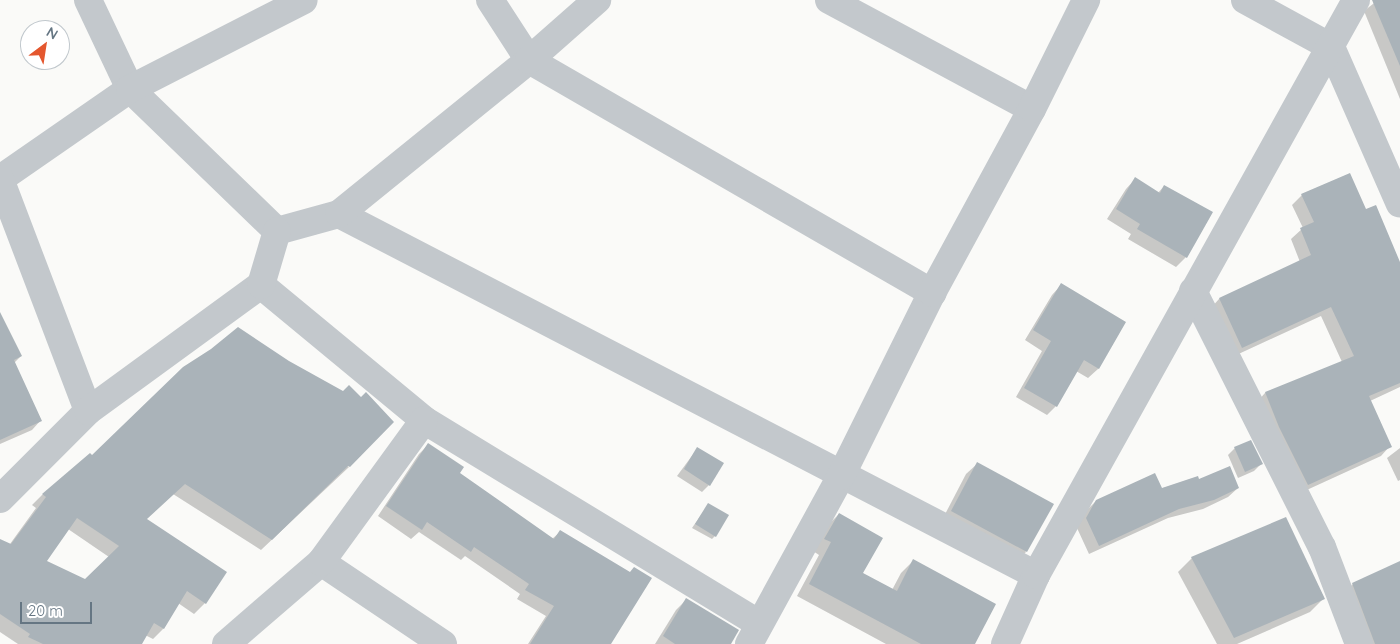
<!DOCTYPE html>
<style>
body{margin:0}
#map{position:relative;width:1400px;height:644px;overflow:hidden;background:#fafaf8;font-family:Quicksand,sans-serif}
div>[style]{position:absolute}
.shadow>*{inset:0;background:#0003}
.building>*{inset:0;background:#aab3b9}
.minor>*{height:28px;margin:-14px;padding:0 14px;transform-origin:14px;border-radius:14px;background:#c3c8cc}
span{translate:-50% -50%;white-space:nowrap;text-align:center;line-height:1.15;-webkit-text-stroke:5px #fff;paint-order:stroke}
.north{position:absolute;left:20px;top:20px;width:50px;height:50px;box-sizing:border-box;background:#fff;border:1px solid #c1c8cd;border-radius:50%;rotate:31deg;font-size:14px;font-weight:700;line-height:20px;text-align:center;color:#657683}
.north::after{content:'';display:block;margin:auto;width:18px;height:22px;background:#e4572e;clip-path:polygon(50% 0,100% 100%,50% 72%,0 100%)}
.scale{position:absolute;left:20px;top:602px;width:72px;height:22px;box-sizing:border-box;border:2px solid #657683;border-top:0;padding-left:6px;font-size:15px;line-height:18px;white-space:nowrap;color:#657683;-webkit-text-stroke:4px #fff;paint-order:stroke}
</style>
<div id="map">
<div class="shadow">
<div style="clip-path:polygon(1378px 0,1400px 0,1400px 99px,1364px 11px)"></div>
<div style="clip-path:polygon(1135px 179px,1158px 193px,1164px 186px,1186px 257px,1176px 267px,1128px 239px,1131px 234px,1107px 219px,1126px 189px)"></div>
<div style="clip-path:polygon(1302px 195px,1366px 211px,1376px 206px,1400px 270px,1400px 387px,1370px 401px,1390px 446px,1381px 456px,1298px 494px,1256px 403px,1265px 393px,1342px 362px,1321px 316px,1232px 357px,1210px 309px,1219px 299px,1300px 262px,1291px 239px,1303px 228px,1292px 205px)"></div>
<div style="clip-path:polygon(1061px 285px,1124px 323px,1098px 369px,1088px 378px,1076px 371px,1056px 406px,1047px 415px,1016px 397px,1042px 351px,1025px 340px,1052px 295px)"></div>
<div style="clip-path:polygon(0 335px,21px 356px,14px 363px,41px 420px,32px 430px,0 444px)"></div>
<div style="clip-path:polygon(evenodd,183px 368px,349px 467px,261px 550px,173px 494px,145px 520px,225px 572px,205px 603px,194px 614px,178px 603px,163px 629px,153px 639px,145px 635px,140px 644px,18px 644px,0 632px,0 548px,10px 544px,36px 508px,32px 505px,42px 495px,90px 455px,93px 456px,183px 368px,68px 529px,109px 557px,85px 580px,45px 561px,68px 529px)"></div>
<div style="clip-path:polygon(428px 445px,458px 474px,552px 539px,560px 532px,610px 644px,528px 644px,546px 616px,517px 599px,520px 594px,465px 556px,461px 560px,419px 532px,411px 539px,378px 516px,419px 454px)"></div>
<div style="clip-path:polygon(1235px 448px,1261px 464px,1254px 471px,1238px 478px,1228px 455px)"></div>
<div style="clip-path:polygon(1400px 448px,1400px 480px,1398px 481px,1387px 458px)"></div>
<div style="clip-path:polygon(697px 449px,709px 485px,702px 492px,677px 476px)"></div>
<div style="clip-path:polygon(977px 464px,1026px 552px,1016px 562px,941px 522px,966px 474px)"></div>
<div style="clip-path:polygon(1199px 481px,1238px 488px,1228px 497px,1203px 509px,1168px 518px,1089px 554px,1077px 528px,1086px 511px,1096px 501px)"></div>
<div style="clip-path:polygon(708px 505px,715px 536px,712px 539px,692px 528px)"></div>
<div style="clip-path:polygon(839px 514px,862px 573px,892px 590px,901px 573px,913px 561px,974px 644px,886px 644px,797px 596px,819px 555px,813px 551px,826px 527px)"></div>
<div style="clip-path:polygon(1286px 519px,1324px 598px,1310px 612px,1237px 644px,1217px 644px,1178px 572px,1192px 558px)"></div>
<div style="clip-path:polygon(1400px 562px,1400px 644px,1360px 644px,1343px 594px,1353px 584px)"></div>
<div style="clip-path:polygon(687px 599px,729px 644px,655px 644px,676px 610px)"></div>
</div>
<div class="building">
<div style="clip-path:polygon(1372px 0,1400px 0,1400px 66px)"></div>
<div style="clip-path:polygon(1350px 173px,1366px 209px,1376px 205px,1400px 262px,1400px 383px,1369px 396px,1392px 447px,1308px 485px,1279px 427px,1265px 392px,1354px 356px,1331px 307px,1242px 348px,1219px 298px,1311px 255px,1300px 228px,1314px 222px,1301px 194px)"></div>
<div style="clip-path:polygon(1135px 177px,1160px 193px,1164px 185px,1213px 212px,1187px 258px,1137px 229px,1140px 224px,1116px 209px)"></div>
<div style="clip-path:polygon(1061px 283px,1126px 322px,1099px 369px,1084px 360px,1057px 407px,1024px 388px,1051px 341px,1033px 330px)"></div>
<div style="clip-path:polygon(0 312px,22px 356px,14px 360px,42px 421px,0 440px)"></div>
<div style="clip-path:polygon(evenodd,238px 327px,289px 361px,343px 391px,349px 385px,361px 397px,366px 392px,394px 422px,350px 467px,348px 466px,272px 540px,185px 484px,147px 519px,227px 572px,206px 604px,187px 591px,164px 629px,154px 623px,142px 644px,43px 644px,28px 637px,30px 634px,0 614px,0 539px,11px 544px,46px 497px,42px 494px,90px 453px,92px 455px,183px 367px,211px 349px,238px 327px,77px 518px,119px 546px,85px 579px,47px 561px,77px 518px)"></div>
<div style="clip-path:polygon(1251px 440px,1263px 464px,1245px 472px,1234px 447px)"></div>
<div style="clip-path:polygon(428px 443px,464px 467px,460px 473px,554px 539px,560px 530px,630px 572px,634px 567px,652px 578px,611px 644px,530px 644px,554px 606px,525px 590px,529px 584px,474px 547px,471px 552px,427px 522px,422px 530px,386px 506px)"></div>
<div style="clip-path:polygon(697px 447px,724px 463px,710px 486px,684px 469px)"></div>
<div style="clip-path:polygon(977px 462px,1054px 504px,1027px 552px,951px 511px)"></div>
<div style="clip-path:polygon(1230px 466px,1239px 488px,1214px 500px,1179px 509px,1099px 546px,1086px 518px,1096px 500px,1155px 473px,1162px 488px,1198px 476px,1199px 479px)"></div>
<div style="clip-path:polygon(708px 503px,729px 515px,716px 537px,695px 524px)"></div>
<div style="clip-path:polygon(839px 513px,883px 538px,863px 573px,897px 591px,913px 559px,996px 604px,975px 644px,921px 644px,809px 584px,831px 542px,824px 539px)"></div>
<div style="clip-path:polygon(1286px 517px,1325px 599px,1234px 638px,1191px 557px)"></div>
<div style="clip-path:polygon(1400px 561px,1400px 644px,1375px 644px,1352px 583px)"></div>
<div style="clip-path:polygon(686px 598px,739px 630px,731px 644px,675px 644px,663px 636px)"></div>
</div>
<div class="minor">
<div style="left:88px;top:0;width:98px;rotate:64.7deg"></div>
<div style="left:130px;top:89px;width:204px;rotate:44deg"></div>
<div style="left:490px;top:0;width:72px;rotate:57deg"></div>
<div style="left:529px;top:60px;width:466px;rotate:30deg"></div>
<div style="left:829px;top:0;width:230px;rotate:28.2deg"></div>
<div style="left:1245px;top:0;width:98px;rotate:28.7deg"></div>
<div style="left:1331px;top:47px;width:171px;rotate:66.3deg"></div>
<div style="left:0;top:179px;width:158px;rotate:-34.7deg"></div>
<div style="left:130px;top:89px;width:195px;rotate:-27.1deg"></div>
<div style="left:0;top:179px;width:248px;rotate:69.2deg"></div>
<div style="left:339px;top:214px;width:785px;rotate:27.38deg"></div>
<div style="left:277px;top:231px;width:64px;rotate:-15.3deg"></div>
<div style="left:339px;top:214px;width:245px;rotate:-39deg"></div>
<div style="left:529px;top:60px;width:91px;rotate:-41.4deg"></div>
<div style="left:261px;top:285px;width:212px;rotate:39.6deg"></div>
<div style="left:424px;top:420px;width:391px;rotate:31.3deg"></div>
<div style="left:1193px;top:291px;width:287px;rotate:63.3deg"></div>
<div style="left:1322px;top:547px;width:104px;rotate:69.1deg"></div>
<div style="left:0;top:499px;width:124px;rotate:-45deg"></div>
<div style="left:88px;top:411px;width:214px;rotate:-36.1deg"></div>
<div style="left:261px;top:285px;width:56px;rotate:-73.5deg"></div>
<div style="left:321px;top:562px;width:147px;rotate:33.9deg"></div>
<div style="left:226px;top:644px;width:125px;rotate:-40.8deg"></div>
<div style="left:321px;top:562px;width:175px;rotate:-54deg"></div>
<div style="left:749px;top:644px;width:192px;rotate:-61.3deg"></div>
<div style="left:841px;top:476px;width:204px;rotate:-63.6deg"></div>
<div style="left:932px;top:293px;width:209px;rotate:-61.5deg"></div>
<div style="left:1032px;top:109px;width:122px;rotate:-63.6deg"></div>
<div style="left:1005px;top:644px;width:76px;rotate:-65.8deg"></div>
<div style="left:1036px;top:575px;width:658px;rotate:-60.9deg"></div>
</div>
<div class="north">N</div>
<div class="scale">20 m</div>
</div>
